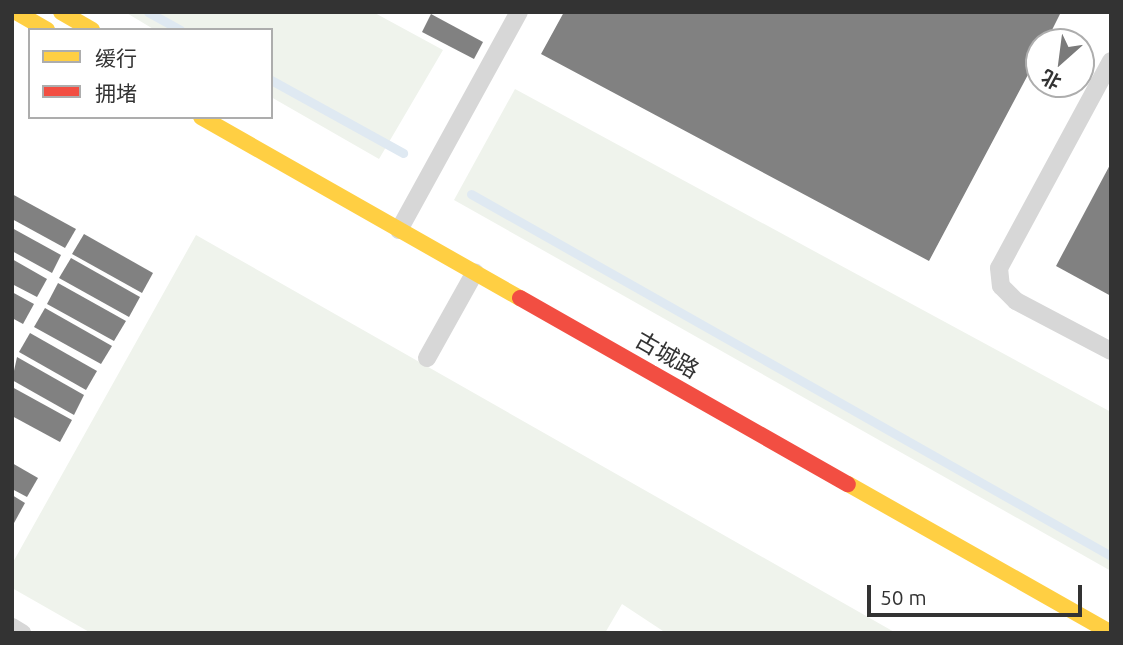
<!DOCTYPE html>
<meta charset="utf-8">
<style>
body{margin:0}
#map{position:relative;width:1123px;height:645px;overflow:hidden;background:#fff;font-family:Ubuntu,"Noto Sans SC",sans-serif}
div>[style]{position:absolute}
.green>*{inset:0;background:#eff3ec}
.stream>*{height:9px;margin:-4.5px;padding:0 4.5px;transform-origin:4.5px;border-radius:4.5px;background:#dfe9f2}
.building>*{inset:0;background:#818181}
.lane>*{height:18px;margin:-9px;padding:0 9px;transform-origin:9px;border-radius:9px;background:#d7d7d7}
.slow>*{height:16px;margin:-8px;padding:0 8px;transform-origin:8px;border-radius:8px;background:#ffcf43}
.jam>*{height:16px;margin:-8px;padding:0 8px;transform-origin:8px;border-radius:8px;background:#f24e42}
span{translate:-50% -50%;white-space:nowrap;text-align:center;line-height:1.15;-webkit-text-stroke:7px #fff;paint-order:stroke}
.street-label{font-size:23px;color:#333}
.frame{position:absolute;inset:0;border:14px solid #333;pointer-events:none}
.legend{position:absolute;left:28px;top:28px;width:245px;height:91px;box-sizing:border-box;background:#fff;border:2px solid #adadad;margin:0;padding:9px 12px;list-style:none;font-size:21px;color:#333}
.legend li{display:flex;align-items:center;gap:14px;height:35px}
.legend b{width:35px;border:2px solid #adadad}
.north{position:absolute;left:1025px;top:28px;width:70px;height:70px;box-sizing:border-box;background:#fff;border:2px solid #adadad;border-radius:50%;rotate:208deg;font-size:19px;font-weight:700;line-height:28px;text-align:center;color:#333}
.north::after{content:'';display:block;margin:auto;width:24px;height:32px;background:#7a7a7a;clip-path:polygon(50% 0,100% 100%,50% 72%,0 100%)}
.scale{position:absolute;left:867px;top:585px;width:215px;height:32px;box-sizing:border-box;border:4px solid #333;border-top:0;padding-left:9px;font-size:21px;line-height:24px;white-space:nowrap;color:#333;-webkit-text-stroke:5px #fff;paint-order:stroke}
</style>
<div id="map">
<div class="green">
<div style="clip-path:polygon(125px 12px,373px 12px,443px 50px,379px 159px,271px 97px,271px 30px,155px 30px)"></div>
<div style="clip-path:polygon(515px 89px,1111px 412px,1111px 571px,454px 200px)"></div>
<div style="clip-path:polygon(196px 235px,896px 633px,666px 633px,622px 604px,605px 633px,91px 633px,12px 588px,12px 564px)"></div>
</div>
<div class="stream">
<div style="left:148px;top:12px;width:37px;rotate:29deg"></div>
<div style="left:271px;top:80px;width:151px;rotate:28.9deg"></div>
<div style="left:471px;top:194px;width:735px;rotate:29.49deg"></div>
</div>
<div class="building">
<div style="clip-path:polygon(564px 12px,1061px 12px,1046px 42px,1039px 42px,1039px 54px,929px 261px,541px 54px)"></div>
<div style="clip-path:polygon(431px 14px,483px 42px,474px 59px,422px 32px)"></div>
<div style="clip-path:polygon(1111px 163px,1111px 296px,1056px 266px)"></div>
<div style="clip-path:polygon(12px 194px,76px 229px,65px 248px,12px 219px)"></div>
<div style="clip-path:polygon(12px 228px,61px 255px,52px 273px,12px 251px)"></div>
<div style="clip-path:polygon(84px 234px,153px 273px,142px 293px,72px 254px)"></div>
<div style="clip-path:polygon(71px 258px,140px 297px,129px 317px,59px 278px)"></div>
<div style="clip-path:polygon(12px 259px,47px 279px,37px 297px,12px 284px)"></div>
<div style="clip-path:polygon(58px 283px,126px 321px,114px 341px,47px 304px)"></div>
<div style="clip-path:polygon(12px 292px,34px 304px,23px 324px,12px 318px)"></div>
<div style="clip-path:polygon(45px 308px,112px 346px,101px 364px,34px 327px)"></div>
<div style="clip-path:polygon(30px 333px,97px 371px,86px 390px,19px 352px)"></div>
<div style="clip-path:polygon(17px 357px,84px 395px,74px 415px,12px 380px)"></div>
<div style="clip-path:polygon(12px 387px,72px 420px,60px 442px,12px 416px)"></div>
<div style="clip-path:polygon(12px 463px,38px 478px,27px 497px,12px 489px)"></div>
<div style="clip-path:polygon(12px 495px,25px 503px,14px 523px,12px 522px)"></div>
</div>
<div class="lane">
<div style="left:1111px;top:61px;width:235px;rotate:118.4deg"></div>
<div style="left:999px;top:268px;width:18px;rotate:84deg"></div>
<div style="left:1001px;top:286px;width:21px;rotate:45deg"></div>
<div style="left:1016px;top:301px;width:107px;rotate:27.8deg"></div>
<div style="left:399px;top:230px;width:249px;rotate:-61.2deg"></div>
<div style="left:427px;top:358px;width:98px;rotate:-60.8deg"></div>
<div style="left:12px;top:627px;width:12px;rotate:31deg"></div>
</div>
<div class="slow">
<div style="left:16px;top:12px;width:36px;rotate:30deg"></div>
<div style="left:61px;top:12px;width:36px;rotate:30deg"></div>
<div style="left:201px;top:117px;width:367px;rotate:29.6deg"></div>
<div style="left:848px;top:484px;width:302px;rotate:29.5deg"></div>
</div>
<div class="jam">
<div style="left:520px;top:298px;width:377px;rotate:29.6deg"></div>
</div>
<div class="street-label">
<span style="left:667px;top:355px;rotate:30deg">古城路</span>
</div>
<div class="frame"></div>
<ul class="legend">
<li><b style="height:9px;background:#ffcf43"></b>缓行</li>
<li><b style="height:9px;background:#f24e42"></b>拥堵</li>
</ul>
<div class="north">北</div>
<div class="scale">50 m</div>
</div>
